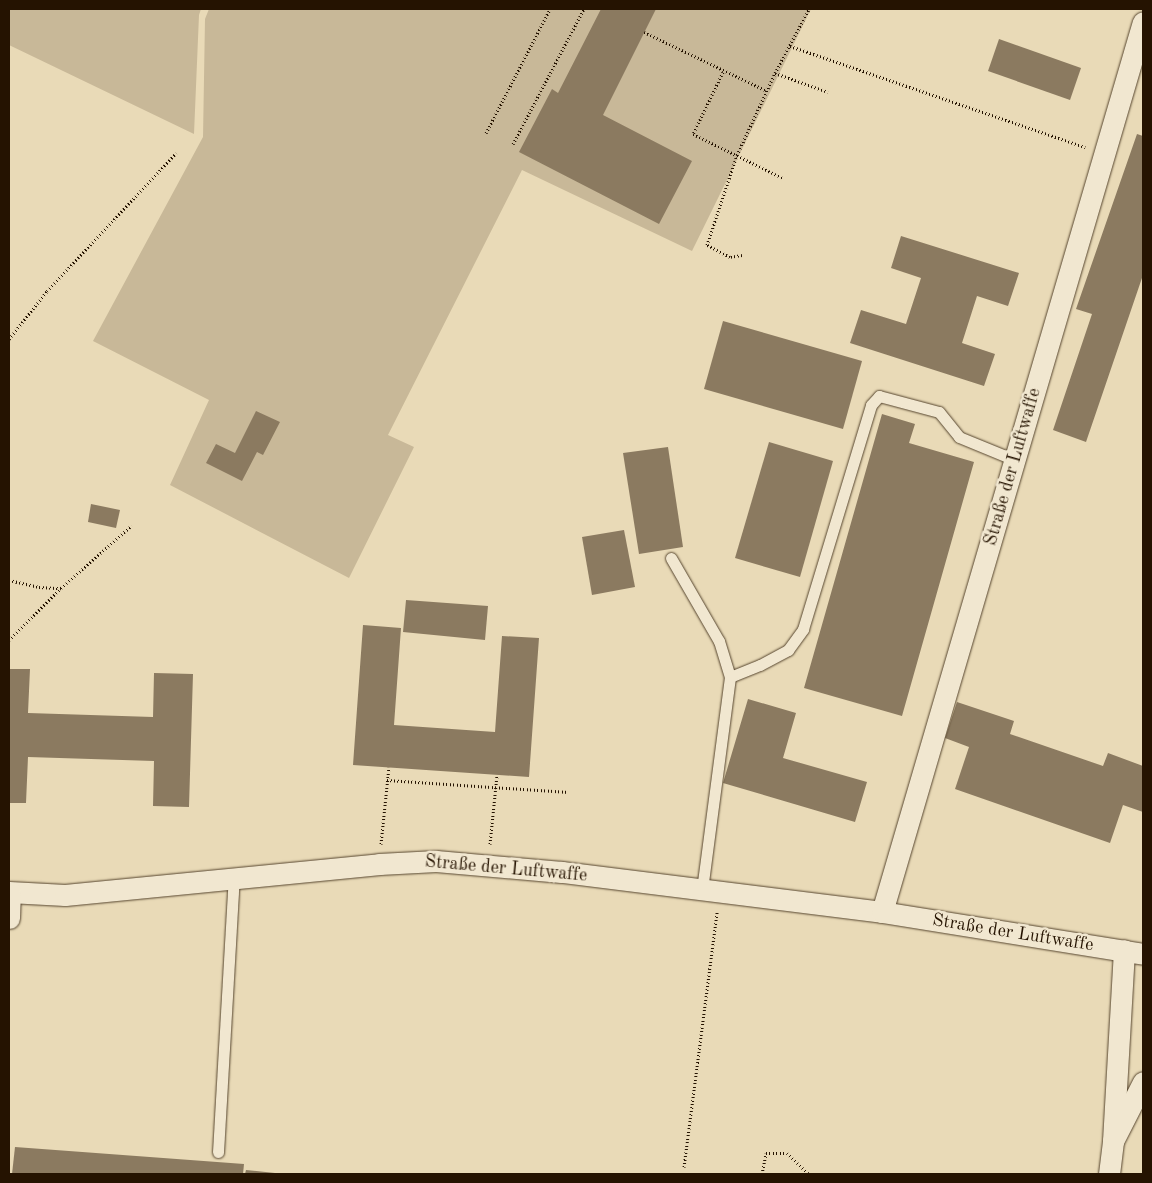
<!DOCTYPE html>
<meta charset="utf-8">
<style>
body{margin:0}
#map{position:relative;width:1152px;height:1183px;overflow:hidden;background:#e9dab7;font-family:"Old Standard TT",serif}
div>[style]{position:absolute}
.green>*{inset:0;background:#c8b898}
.building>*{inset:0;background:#8b7a60}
.path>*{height:3px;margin-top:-1.5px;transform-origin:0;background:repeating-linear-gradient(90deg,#251301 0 1px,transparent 0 3.5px)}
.roads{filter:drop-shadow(0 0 1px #56452e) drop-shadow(0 0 1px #56452e)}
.service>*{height:11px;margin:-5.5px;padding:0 5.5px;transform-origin:5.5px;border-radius:5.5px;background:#f1e7d0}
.minor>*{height:21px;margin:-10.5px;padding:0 10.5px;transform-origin:10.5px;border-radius:10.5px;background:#f1e7d0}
span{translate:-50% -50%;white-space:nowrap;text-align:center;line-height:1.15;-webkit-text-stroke:5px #f1e7d0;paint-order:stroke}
.street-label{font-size:18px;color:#251301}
.frame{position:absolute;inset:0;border:10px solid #251301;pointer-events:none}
</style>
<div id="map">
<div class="green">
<div style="clip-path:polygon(9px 9px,201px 9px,199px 15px,194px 134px,9px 45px)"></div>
<div style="clip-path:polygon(209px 9px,811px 9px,692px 251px,522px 170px,388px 435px,414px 447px,349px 578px,170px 485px,209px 400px,93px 341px,203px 137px,205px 19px)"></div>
</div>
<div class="building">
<div style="clip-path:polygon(601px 9px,656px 9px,603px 115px,692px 161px,659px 224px,519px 152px,552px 89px,558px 93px)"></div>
<div style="clip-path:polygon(999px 39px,1081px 68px,1070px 100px,988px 71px)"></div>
<div style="clip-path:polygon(1137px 134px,1143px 136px,1143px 275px,1086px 442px,1053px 430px,1092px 314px,1076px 309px)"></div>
<div style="clip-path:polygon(901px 236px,1019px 273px,1008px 306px,977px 296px,962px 343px,995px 354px,984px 386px,850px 343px,861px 310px,906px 324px,921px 278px,891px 268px)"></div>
<div style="clip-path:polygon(723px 321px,862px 361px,843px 429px,704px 389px)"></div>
<div style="clip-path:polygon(256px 411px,280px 422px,263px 455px,257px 452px,242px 481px,206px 463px,216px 444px,235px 453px)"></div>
<div style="clip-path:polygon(882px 414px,915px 424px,909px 443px,974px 462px,902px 716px,804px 688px)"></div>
<div style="clip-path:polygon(769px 442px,833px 461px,800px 577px,735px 558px)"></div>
<div style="clip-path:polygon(668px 447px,683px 547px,639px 554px,623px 453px)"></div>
<div style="clip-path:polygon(91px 504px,120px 510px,116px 528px,88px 522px)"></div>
<div style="clip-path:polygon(624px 530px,635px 587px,592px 595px,582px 537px)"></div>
<div style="clip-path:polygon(406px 600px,488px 606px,485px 640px,403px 632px)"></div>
<div style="clip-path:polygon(363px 625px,401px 628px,394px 725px,495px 732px,502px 636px,539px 638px,529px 777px,353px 765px)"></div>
<div style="clip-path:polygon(9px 669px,30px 669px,28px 713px,153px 717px,154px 673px,193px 674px,189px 807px,153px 806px,154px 761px,28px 757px,26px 803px,9px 803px)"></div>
<div style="clip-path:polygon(748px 699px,796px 713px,783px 758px,867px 782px,855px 822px,723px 783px)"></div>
<div style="clip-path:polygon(957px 702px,1014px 721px,1010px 734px,1103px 766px,1108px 753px,1143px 766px,1143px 812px,1123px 805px,1110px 843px,955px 789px,969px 747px,945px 738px)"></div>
<div style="clip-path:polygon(15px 1147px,244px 1164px,243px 1174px,12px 1174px)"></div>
<div style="clip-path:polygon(246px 1170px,275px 1173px,274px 1174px,245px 1174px)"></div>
</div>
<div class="path">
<div style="left:644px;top:32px;width:136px;rotate:25.6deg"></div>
<div style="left:790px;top:46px;width:312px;rotate:18.9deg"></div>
<div style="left:723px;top:72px;width:69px;rotate:115.8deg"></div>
<div style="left:693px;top:134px;width:100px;rotate:26.1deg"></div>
<div style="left:775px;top:73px;width:56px;rotate:19.7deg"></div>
<div style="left:486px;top:133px;width:140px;rotate:-62.7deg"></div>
<div style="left:513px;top:144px;width:153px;rotate:-62.3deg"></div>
<div style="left:742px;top:255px;width:12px;rotate:171deg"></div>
<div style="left:730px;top:257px;width:26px;rotate:-152deg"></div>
<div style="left:707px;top:245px;width:95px;rotate:-71.6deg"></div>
<div style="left:737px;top:155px;width:90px;rotate:-65.1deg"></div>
<div style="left:775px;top:73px;width:72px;rotate:-62deg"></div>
<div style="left:9px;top:339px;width:61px;rotate:-51.6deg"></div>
<div style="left:47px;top:291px;width:189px;rotate:-46.9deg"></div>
<div style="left:9px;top:580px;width:31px;rotate:13deg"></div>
<div style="left:39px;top:587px;width:22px;rotate:3deg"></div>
<div style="left:61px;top:588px;width:94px;rotate:-41.5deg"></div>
<div style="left:9px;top:640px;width:74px;rotate:-45deg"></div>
<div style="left:387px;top:780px;width:182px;rotate:3.8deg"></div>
<div style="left:381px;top:844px;width:77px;rotate:-84.1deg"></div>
<div style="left:490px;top:844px;width:69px;rotate:-84.2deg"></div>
<div style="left:684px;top:1167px;width:257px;rotate:-82.6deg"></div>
<div style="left:762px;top:1174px;width:21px;rotate:-79deg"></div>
<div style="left:766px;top:1153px;width:21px"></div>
<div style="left:787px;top:1153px;width:30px;rotate:44deg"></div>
</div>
<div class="roads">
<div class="service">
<div style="left:671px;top:558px;width:96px;rotate:60deg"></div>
<div style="left:719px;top:641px;width:38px;rotate:73deg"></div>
<div style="left:730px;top:677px;width:215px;rotate:97.5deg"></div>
<div style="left:730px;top:677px;width:32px;rotate:-22deg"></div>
<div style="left:760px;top:665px;width:32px;rotate:-28deg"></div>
<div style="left:788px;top:650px;width:26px;rotate:-54deg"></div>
<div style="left:803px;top:629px;width:234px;rotate:-73.1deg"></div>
<div style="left:871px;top:405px;width:12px;rotate:-48deg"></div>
<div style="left:879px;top:396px;width:62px;rotate:14.9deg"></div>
<div style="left:939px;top:412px;width:32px;rotate:51deg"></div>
<div style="left:959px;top:437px;width:61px;rotate:22.3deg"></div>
<div style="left:218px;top:1152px;width:274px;rotate:-86.7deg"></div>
</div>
<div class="minor">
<div style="left:9px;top:892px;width:56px;rotate:3.1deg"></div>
<div style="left:65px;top:895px;width:316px;rotate:-5.6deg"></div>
<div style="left:379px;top:864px;width:57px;rotate:-3deg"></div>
<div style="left:436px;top:861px;width:126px;rotate:5deg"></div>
<div style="left:562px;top:872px;width:322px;rotate:7.1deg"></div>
<div style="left:882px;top:912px;width:264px;rotate:9.1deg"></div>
<div style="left:882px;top:912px;width:927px;rotate:-73.66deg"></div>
<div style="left:9px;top:918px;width:25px;rotate:-88deg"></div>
<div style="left:1113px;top:1141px;width:191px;rotate:-86.7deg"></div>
<div style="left:1109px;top:1174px;width:33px;rotate:-83deg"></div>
<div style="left:1113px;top:1141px;width:66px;rotate:-63deg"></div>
</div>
</div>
<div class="street-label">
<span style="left:1013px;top:467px;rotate:-74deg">Straße der Luftwaffe</span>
<span style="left:506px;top:869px;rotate:5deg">Straße der Luftwaffe</span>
<span style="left:1013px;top:933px;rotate:9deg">Straße der Luftwaffe</span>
</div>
<div class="frame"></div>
</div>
